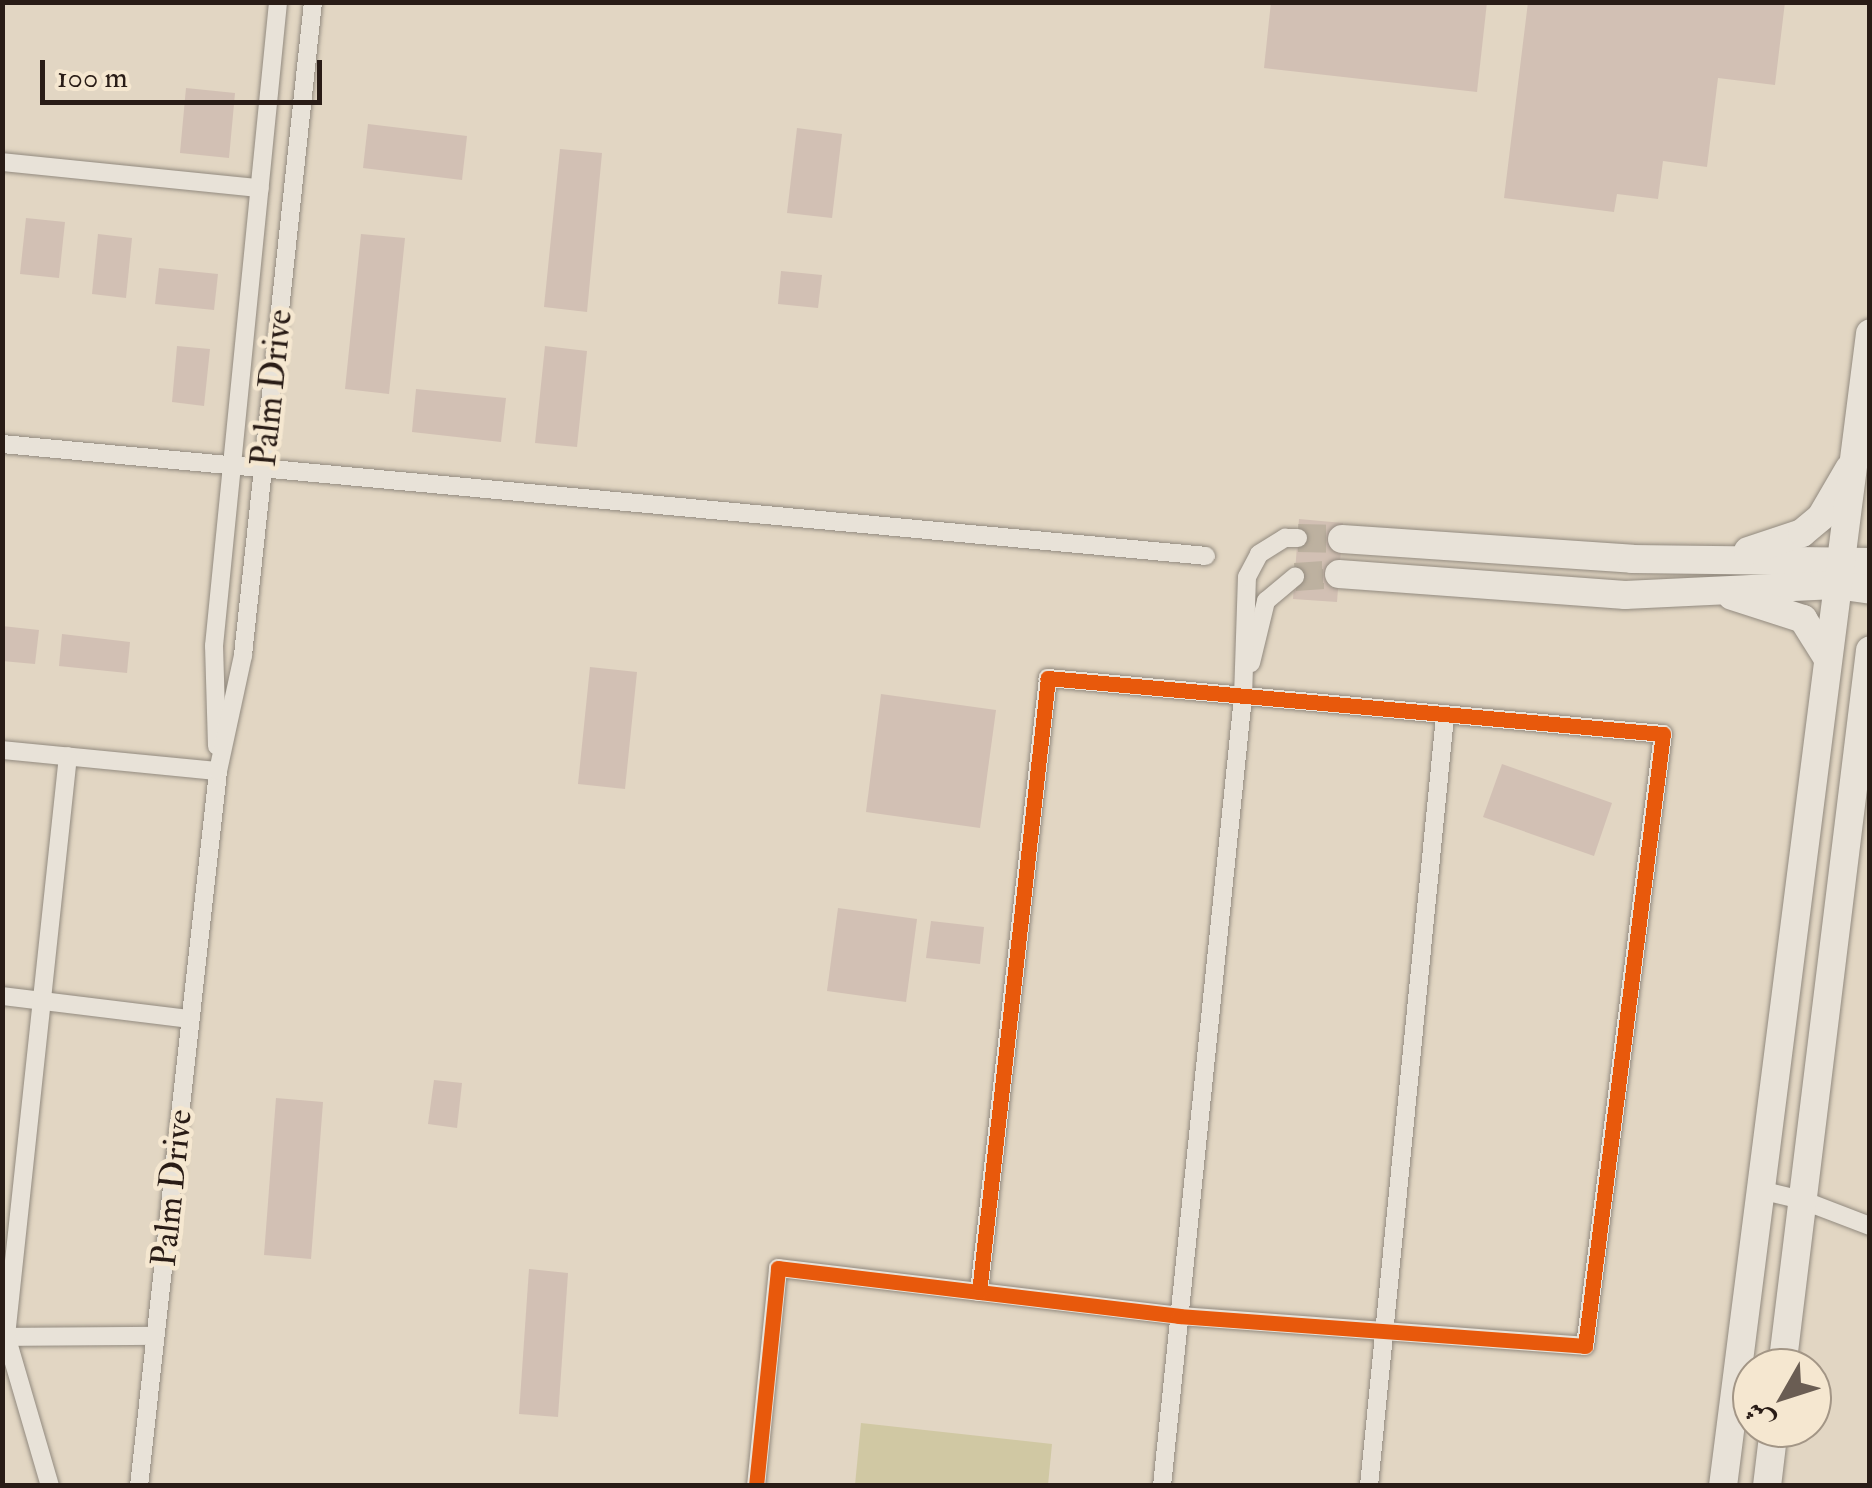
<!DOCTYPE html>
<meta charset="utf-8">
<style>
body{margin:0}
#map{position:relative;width:1872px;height:1488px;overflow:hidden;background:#e2d6c3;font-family:"IM FELL Double Pica",Amiri,serif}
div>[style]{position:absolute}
.green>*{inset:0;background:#d0c8a3}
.building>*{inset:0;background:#d2c0b4}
.secondary-tunnel>*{height:28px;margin-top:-14px;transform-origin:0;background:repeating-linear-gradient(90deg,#bdb1a0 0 28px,transparent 0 42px)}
.roads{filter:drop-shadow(0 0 2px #928a7f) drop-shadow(0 0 2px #928a7f)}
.minor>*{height:18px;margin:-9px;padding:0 9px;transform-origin:9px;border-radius:9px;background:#e8e2d8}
.secondary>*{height:28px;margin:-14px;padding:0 14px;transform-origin:14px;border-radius:14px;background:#e8e2d8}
.cycleway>*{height:15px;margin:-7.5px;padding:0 7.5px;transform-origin:7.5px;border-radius:7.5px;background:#e8590c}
span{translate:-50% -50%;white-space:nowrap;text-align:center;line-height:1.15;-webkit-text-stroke:9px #f5e7d0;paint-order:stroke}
.street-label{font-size:35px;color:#291c16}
.frame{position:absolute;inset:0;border:5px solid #291c16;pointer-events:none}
.north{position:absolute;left:1732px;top:1348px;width:100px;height:100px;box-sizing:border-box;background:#f5e7d0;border:2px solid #a39686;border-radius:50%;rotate:231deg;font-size:28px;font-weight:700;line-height:40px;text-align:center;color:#291c16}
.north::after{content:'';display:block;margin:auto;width:35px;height:45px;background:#6a5d53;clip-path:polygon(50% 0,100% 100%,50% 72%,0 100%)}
.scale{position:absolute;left:40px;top:60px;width:282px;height:45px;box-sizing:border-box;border:5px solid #291c16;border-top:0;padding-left:12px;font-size:30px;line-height:35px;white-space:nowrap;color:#291c16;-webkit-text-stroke:8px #f5e7d0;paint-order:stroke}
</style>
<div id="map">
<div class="green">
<div style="clip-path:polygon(861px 1423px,1052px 1444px,1048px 1485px,855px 1485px)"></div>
</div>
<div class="building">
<div style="clip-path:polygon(1271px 2px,1487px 2px,1477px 92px,1264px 68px)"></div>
<div style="clip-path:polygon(1528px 2px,1785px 2px,1775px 85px,1718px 78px,1707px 167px,1663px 161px,1658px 199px,1617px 194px,1614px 212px,1504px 198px)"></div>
<div style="clip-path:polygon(186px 88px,235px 93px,229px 158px,180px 153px)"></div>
<div style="clip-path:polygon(368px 124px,467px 136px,462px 180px,363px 168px)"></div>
<div style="clip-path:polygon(797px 128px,842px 134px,832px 218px,787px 213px)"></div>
<div style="clip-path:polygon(560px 149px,602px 153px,587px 312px,544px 307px)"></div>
<div style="clip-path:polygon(26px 218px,65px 222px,59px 278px,20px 274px)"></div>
<div style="clip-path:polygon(98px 234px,132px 238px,126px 298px,92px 294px)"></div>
<div style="clip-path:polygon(361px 234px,405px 238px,389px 394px,345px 389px)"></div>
<div style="clip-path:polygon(159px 268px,218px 274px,214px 310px,155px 304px)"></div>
<div style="clip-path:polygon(781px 271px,822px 275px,818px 308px,778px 304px)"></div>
<div style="clip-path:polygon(177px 346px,210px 349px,204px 406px,172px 402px)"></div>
<div style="clip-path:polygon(545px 346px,587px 351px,577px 447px,535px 443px)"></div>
<div style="clip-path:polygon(416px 389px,506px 398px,501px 442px,412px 432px)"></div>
<div style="clip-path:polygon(1299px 519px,1343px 523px,1337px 602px,1293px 599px)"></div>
<div style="clip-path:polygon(2px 626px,39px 630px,35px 664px,2px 661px)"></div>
<div style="clip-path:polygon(62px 634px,130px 642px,127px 673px,59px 666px)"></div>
<div style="clip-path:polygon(590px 667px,637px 672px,625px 789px,578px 784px)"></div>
<div style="clip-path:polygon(881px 694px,996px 710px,980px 828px,866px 812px)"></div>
<div style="clip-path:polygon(1502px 764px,1612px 803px,1594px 856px,1483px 817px)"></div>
<div style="clip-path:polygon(838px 908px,917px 919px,906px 1002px,827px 991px)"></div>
<div style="clip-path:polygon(931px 921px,984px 927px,980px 964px,926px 958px)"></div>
<div style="clip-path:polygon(434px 1080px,462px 1083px,457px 1128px,428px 1124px)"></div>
<div style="clip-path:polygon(276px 1098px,323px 1102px,311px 1259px,264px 1255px)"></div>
<div style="clip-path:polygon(529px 1269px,568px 1273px,558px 1417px,519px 1414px)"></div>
</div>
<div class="secondary-tunnel">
<div style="left:1298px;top:538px;width:44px;rotate:1.3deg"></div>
<div style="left:1295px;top:577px;width:44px;rotate:-3.9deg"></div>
</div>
<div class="roads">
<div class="minor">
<div style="left:2px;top:162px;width:259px;rotate:5.8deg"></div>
<div style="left:2px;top:444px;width:1209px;rotate:5.31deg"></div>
<div style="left:1251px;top:663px;width:64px;rotate:-76.4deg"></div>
<div style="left:1266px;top:601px;width:38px;rotate:-40deg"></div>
<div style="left:217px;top:746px;width:100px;rotate:-91.7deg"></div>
<div style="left:214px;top:646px;width:647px;rotate:-84.32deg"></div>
<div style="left:2px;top:750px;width:217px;rotate:5.6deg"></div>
<div style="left:2px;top:996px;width:189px;rotate:7deg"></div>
<div style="left:1760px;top:1190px;width:43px;rotate:13.4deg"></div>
<div style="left:1802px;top:1200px;width:73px;rotate:20.9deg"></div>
<div style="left:2px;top:1337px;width:153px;rotate:-0.4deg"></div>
<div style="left:50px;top:1486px;width:156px;rotate:-106.3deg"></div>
<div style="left:6px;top:1336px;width:583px;rotate:-83.9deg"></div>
<div style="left:139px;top:1486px;width:719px;rotate:-83.69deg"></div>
<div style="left:218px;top:771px;width:119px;rotate:-77.8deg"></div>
<div style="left:243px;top:655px;width:657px;rotate:-83.88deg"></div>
<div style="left:756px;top:1486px;width:219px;rotate:-84.2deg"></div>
<div style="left:778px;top:1268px;width:404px;rotate:6.8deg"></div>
<div style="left:1179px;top:1316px;width:407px;rotate:4.2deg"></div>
<div style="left:1585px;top:1346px;width:617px;rotate:-82.74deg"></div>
<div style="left:1663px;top:734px;width:618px;rotate:-174.8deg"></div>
<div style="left:1048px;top:678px;width:618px;rotate:96.41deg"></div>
<div style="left:1162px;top:1486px;width:793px;rotate:-84.14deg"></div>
<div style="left:1243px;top:697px;width:120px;rotate:-88.1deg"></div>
<div style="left:1247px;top:577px;width:26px;rotate:-62deg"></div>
<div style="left:1259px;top:554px;width:31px;rotate:-32deg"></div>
<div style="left:1285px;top:538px;width:13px"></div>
<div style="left:1369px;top:1486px;width:774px;rotate:-84.36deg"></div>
</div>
<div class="secondary">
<div style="left:1342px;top:539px;width:291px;rotate:3.9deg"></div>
<div style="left:1632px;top:559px;width:238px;rotate:0.7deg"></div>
<div style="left:1748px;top:551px;width:57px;rotate:-18.4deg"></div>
<div style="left:1802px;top:533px;width:25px;rotate:-40deg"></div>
<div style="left:1821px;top:517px;width:56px;rotate:-59.7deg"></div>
<div style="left:1339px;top:574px;width:287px;rotate:4.2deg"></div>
<div style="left:1625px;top:595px;width:211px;rotate:-2.7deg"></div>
<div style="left:1836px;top:585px;width:34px;rotate:8deg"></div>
<div style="left:1732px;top:596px;width:75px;rotate:17.9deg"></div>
<div style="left:1803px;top:619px;width:47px;rotate:58deg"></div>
<div style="left:1782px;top:1368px;width:723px;rotate:-83.01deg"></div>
<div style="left:1723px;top:1486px;width:1162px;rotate:-82.73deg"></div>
<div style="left:1767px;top:1486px;width:58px;rotate:-83.1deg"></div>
</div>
</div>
<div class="cycleway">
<div style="left:756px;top:1486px;width:219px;rotate:-84.2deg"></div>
<div style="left:778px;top:1268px;width:404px;rotate:6.8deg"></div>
<div style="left:1179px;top:1316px;width:407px;rotate:4.2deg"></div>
<div style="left:1585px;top:1346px;width:617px;rotate:-82.74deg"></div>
<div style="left:1663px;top:734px;width:618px;rotate:-174.8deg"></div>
<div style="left:1048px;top:678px;width:618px;rotate:96.41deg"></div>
</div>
<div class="street-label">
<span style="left:272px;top:388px;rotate:-84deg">Palm Drive</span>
<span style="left:172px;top:1188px;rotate:-84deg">Palm Drive</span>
</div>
<div class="frame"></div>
<div class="north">ش</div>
<div class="scale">100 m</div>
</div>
